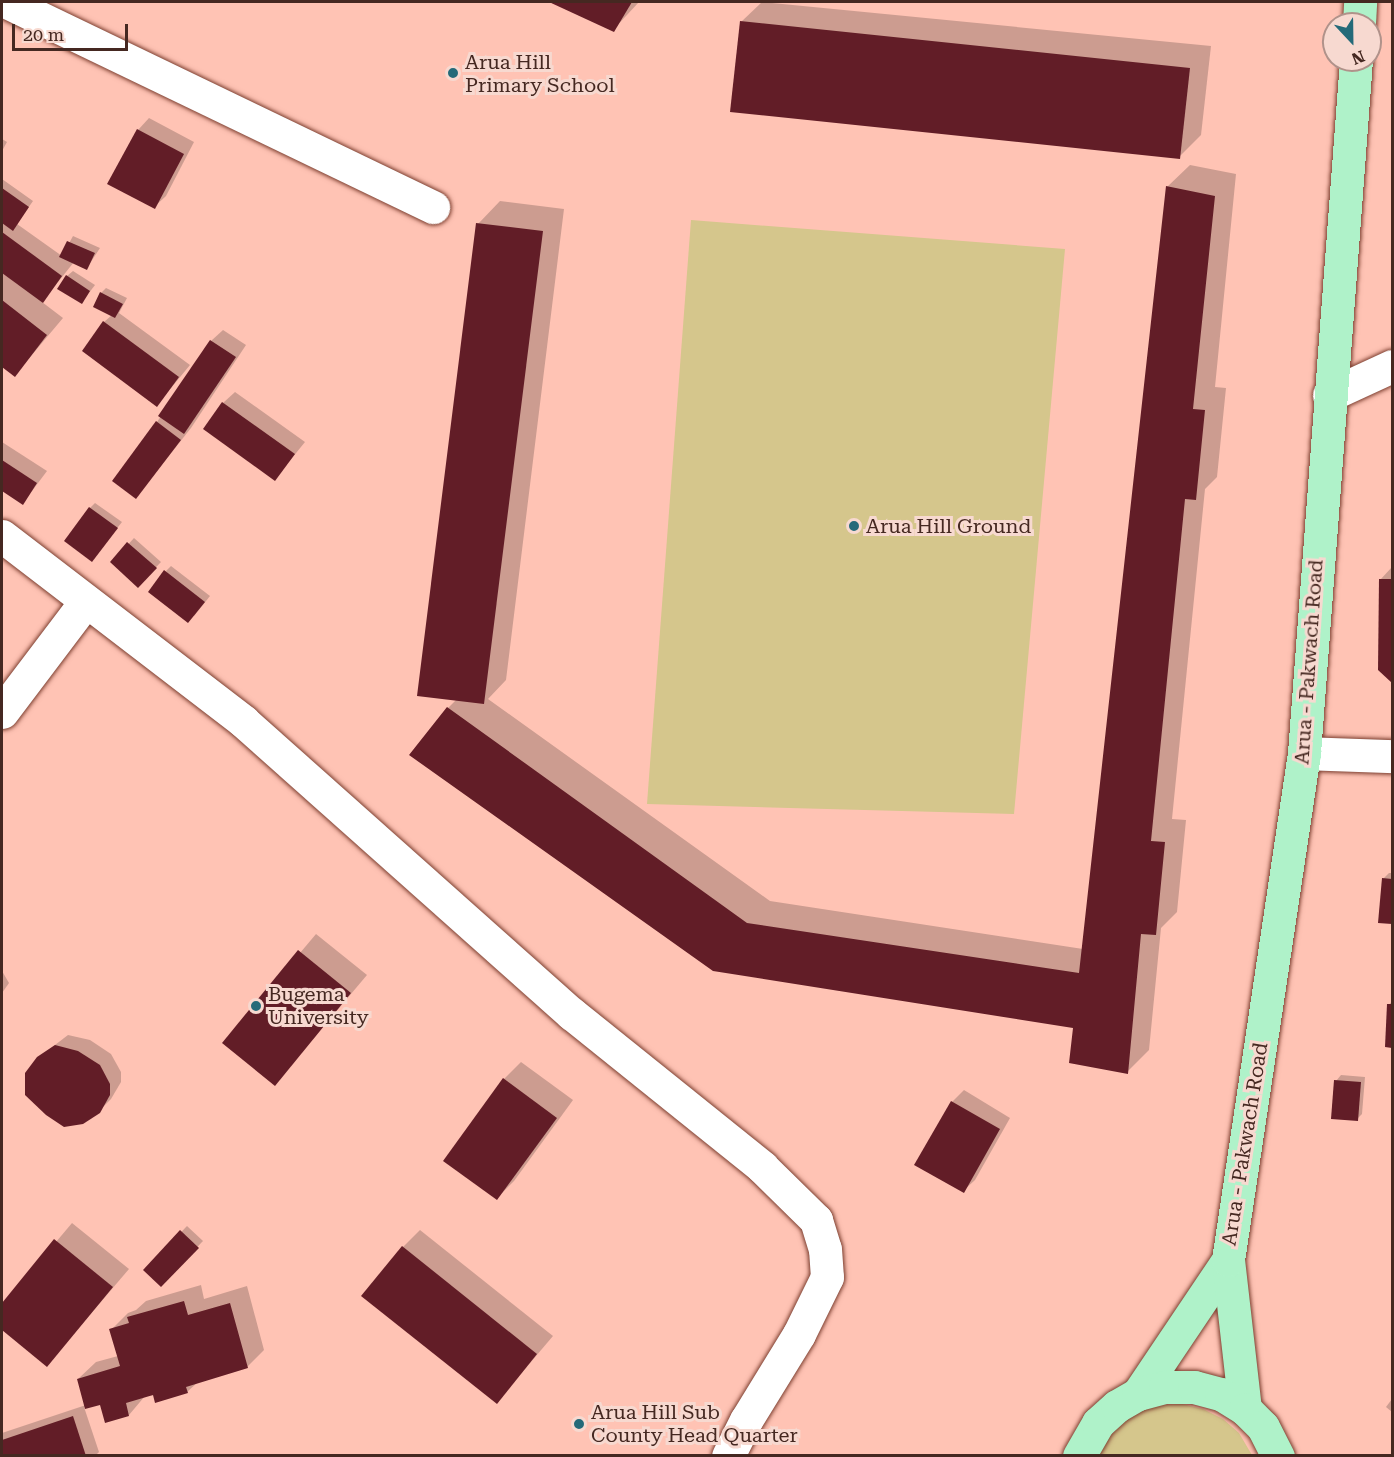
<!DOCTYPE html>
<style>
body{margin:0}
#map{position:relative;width:1394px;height:1457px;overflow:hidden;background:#ffc3b4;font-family:"Roboto Serif",serif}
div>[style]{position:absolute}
.green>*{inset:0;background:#d5c68c}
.shadow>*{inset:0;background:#0003}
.building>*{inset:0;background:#621d27}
.roads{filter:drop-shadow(0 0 2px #7d3f30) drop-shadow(0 0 2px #7d3f30)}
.minor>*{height:33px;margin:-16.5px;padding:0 16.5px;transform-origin:16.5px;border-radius:16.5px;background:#fff}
.primary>*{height:33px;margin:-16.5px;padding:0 16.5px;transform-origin:16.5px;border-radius:16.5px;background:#aff2c9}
.dots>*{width:16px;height:16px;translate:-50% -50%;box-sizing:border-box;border:3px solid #f7d9d0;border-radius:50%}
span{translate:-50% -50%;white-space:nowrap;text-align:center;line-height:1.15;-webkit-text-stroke:6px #f7d9d0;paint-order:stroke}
.poi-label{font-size:20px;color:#452821}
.left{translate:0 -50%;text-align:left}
.street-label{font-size:20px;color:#452821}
.frame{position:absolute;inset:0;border:3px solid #452821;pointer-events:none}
.north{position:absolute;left:1322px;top:12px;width:60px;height:60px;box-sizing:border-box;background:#f7d9d0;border:2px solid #b0928a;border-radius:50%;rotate:158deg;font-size:16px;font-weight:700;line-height:24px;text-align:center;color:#452821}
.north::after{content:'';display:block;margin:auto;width:21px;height:27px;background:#246a79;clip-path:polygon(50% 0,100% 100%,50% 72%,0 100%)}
.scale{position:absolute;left:12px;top:24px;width:116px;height:27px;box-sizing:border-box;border:3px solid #452821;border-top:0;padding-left:8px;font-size:18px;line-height:21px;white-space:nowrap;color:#452821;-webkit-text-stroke:4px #f7d9d0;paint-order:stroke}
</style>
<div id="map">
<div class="green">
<div style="clip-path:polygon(691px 220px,1065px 249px,1014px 814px,647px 804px)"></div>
<div style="clip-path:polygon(1182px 1404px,1203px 1409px,1223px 1419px,1239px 1433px,1252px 1455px,1098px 1456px,1106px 1441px,1120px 1425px,1139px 1412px,1160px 1405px)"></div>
</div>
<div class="shadow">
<div style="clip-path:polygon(553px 2px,639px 2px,613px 30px)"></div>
<div style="clip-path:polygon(762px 2px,1211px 46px,1201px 135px,1179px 157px,741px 22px)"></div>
<div style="clip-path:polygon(149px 118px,194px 142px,166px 196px,154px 207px,138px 130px)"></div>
<div style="clip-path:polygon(2px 139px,7px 142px,2px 151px)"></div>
<div style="clip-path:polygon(1190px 165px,1236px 174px,1215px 387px,1226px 388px,1217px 477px,1205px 489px,1172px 819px,1186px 820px,1177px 912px,1161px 928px,1149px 1050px,1127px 1072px,1074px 1026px,713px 969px,448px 708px,457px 699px,478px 224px,500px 201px,564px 209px,506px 680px,488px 699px,770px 901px,1083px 949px,1167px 187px)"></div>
<div style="clip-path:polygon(2px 179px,33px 201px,17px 224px,62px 256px,73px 236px,100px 248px,87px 268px,74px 262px,42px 302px,63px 318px,15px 375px,2px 367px)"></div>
<div style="clip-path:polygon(73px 271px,95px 285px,82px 302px,67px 276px)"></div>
<div style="clip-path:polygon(106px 288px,127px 298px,119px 313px,190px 365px,157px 405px,104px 322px,112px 315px,101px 293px)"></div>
<div style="clip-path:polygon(223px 330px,246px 345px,191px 428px,136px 497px,157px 422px,211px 341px)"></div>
<div style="clip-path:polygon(235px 392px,305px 442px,275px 479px,223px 403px)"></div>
<div style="clip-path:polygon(2px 442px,47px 471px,23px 503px,2px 489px)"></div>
<div style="clip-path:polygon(95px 503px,122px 522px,92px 560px,90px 508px)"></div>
<div style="clip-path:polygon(134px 538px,161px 562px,138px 586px,112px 562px)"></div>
<div style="clip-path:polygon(171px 566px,210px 596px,194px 616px,166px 571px)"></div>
<div style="clip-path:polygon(1392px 567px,1392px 681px,1380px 670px,1380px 580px)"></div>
<div style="clip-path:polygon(1389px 873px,1392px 873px,1392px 923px,1380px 921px,1384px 878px)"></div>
<div style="clip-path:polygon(316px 934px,367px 975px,275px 1084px,224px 1043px)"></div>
<div style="clip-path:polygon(2px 971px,9px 983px,2px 993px)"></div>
<div style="clip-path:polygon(1392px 1001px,1392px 1046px,1386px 1046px,1389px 1005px)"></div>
<div style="clip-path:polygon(68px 1035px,90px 1040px,111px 1054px,121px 1072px,121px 1082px,111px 1099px,99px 1111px,38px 1058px)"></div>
<div style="clip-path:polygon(521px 1062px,573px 1100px,514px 1181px,497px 1198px,504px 1079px)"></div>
<div style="clip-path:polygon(1341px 1075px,1365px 1077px,1362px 1114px,1357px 1119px,1336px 1081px)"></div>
<div style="clip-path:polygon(964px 1090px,1010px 1118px,975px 1180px,963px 1191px,916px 1164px,952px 1102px)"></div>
<div style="clip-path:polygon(72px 1223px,129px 1269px,47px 1365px,2px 1328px,2px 1306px)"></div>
<div style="clip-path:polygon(187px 1226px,203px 1241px,161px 1285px,145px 1270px)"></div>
<div style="clip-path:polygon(420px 1230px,553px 1336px,497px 1402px,403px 1247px)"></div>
<div style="clip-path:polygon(201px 1285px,204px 1299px,247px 1286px,264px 1350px,247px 1367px,198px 1382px,187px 1392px,145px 1396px,129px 1415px,101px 1403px,84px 1407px,99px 1452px,95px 1456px,2px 1456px,2px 1433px,86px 1405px,78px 1379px,96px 1362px,118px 1356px,111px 1330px,128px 1313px,136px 1310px,146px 1301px)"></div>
<div style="clip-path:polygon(1392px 1399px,1392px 1412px,1386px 1407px)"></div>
</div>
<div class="building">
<div style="clip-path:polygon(549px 2px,632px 2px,614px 32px)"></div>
<div style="clip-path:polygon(740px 21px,1190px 68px,1180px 159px,730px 112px)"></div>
<div style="clip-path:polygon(137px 129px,184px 154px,155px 209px,107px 184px)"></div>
<div style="clip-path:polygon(1166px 186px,1215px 196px,1193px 409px,1205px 410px,1196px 500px,1185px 499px,1151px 841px,1165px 842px,1156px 935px,1141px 934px,1128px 1074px,1069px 1063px,1073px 1028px,713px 971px,409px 755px,447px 707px,747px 923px,1079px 973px)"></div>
<div style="clip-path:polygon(2px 188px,29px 207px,13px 231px,2px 223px)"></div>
<div style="clip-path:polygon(476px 223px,543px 231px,484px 704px,417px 696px)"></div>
<div style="clip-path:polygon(2px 232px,62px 276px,43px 303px,2px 273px)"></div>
<div style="clip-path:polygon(67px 241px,95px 253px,87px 270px,59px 257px)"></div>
<div style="clip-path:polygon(66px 275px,90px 291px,82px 304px,57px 289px)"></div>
<div style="clip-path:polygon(100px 292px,123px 304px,115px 318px,93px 307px)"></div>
<div style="clip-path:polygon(2px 300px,47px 335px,15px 377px,2px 367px)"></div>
<div style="clip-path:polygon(103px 321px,179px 377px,157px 407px,82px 351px)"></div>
<div style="clip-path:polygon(210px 340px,236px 357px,184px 434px,158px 416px)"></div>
<div style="clip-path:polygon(222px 402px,295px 454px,275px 481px,203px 429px)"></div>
<div style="clip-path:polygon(156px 421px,181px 440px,136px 499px,112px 481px)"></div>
<div style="clip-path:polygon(2px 460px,37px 483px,23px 505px,2px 491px)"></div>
<div style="clip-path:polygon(89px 507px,118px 528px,92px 562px,64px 541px)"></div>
<div style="clip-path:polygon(127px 542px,157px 568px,138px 588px,110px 562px)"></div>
<div style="clip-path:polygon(164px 570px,205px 602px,188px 623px,148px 592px)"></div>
<div style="clip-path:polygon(1379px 579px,1392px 579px,1392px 683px,1378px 670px)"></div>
<div style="clip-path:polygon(1382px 878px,1392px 879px,1392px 924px,1378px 923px)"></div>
<div style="clip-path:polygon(298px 950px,351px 993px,275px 1086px,222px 1043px)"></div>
<div style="clip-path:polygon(1387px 1004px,1392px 1004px,1392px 1048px,1385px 1047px)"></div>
<div style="clip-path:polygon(55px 1045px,78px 1051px,100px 1065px,110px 1084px,110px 1095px,100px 1113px,83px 1124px,64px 1127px,46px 1115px,25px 1095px,25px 1073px,37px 1057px)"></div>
<div style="clip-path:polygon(503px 1078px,557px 1118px,497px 1200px,443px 1161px)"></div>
<div style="clip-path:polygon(1334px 1080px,1361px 1082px,1358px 1121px,1331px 1119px)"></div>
<div style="clip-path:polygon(951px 1101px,1000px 1129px,964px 1193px,914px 1165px)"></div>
<div style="clip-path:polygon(180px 1230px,199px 1248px,161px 1287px,143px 1270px)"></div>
<div style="clip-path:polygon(54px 1239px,113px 1287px,47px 1367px,2px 1330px,2px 1303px)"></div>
<div style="clip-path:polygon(402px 1246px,537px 1354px,497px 1404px,361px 1296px)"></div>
<div style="clip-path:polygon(184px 1301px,188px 1315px,230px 1303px,248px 1368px,186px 1387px,188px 1393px,155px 1403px,153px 1395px,126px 1403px,129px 1416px,105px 1423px,100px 1405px,85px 1409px,77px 1379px,120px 1366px,109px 1329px,129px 1323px,127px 1317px)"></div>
<div style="clip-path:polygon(73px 1416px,86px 1456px,2px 1456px,2px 1440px)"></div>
</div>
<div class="roads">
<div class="minor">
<div style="left:7px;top:2px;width:473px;rotate:25.7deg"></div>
<div style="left:1329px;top:395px;width:69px;rotate:-24.7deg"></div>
<div style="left:2px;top:536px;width:305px;rotate:37.5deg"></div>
<div style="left:244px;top:722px;width:439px;rotate:41.7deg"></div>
<div style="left:572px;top:1014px;width:244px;rotate:38.8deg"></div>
<div style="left:762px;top:1167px;width:76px;rotate:44.5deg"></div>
<div style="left:816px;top:1220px;width:30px;rotate:73deg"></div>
<div style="left:825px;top:1249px;width:28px;rotate:86deg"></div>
<div style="left:827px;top:1277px;width:64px;rotate:116.2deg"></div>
<div style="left:799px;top:1334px;width:101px;rotate:121.6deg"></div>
<div style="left:746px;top:1420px;width:40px;rotate:116.6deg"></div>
<div style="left:2px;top:712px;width:139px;rotate:-52.9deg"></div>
<div style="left:1304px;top:753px;width:88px;rotate:2deg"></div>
</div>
<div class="primary">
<div style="left:1359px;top:24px;width:22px;rotate:-87deg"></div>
<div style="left:1138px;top:1394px;width:161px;rotate:-56.1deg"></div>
<div style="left:1245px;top:1409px;width:150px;rotate:-96.5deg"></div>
<div style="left:1228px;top:1260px;width:513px;rotate:-81.47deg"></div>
<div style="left:1304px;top:753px;width:695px;rotate:-85.71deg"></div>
<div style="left:1079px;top:1456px;width:38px;rotate:-60deg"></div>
<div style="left:1098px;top:1423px;width:25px;rotate:-42deg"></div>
<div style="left:1117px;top:1406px;width:24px;rotate:-30deg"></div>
<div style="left:1138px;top:1394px;width:28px;rotate:-15deg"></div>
<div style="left:1165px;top:1387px;width:29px"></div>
<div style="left:1194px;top:1387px;width:28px;rotate:15deg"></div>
<div style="left:1221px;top:1394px;width:28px;rotate:32deg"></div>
<div style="left:1245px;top:1409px;width:25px;rotate:45deg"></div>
<div style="left:1263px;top:1427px;width:33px;rotate:63deg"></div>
</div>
</div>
<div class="dots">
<div style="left:453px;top:73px;background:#246a79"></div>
<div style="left:854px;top:526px;background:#246a79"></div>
<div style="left:256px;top:1006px;background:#246a79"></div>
<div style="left:579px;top:1424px;background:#246a79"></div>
</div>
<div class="poi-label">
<span class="left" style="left:465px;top:74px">Arua Hill<br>Primary School</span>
<span class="left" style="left:866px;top:526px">Arua Hill Ground</span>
<span class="left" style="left:268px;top:1006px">Bugema<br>University</span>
<span class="left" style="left:591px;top:1424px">Arua Hill Sub<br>County Head Quarter</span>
</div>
<div class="street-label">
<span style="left:1309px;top:662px;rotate:-86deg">Arua - Pakwach Road</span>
<span style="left:1245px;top:1144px;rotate:-81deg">Arua - Pakwach Road</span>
</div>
<div class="frame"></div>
<div class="north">N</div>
<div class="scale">20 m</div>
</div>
